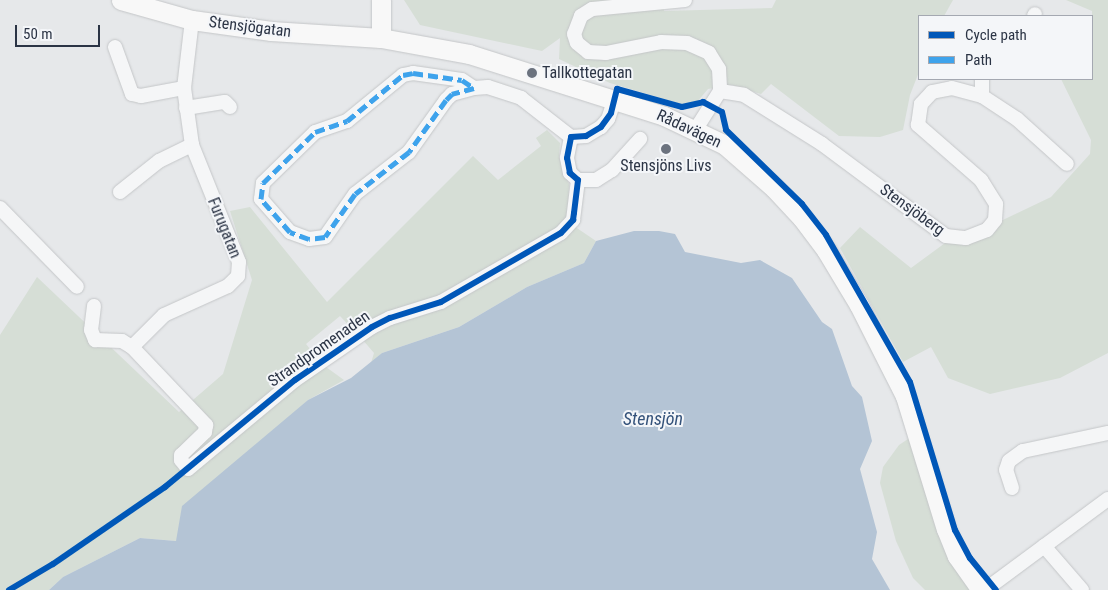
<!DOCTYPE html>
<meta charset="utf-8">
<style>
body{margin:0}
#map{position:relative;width:1108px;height:590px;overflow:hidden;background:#e6e8ea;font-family:"Roboto Condensed",sans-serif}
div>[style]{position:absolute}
.green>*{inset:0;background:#d6ded6}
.water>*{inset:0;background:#b4c4d5}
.roads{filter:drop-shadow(0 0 1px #c4c6c8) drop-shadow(0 0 1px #c4c6c8)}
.street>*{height:14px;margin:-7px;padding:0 7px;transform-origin:7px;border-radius:7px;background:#f5f6f7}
.secondary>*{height:19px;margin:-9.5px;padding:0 9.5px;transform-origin:9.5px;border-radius:9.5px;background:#f8f8f8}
.quiet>*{height:5px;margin-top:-2.5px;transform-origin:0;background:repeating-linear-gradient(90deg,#3ea3ec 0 10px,transparent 0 15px)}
.cycleway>*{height:6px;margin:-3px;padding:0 3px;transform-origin:3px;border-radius:3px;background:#0057b8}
.dots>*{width:14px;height:14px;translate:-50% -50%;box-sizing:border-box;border:2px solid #f4f6f9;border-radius:50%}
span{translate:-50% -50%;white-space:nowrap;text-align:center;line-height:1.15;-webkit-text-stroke:4px #f4f6f9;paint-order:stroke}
.street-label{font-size:16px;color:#2b3445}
.poi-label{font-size:16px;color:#2b3445}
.left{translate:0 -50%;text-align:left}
.water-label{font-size:18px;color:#34527a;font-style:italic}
.legend{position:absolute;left:918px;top:15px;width:175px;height:65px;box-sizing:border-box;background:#f4f6f9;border:1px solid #a4a8b1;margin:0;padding:6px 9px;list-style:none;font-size:15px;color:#2b3445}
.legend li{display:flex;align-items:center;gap:10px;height:25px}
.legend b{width:25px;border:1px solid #a4a8b1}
.scale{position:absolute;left:15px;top:25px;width:85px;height:22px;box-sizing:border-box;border:2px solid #2b3445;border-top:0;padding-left:6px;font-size:15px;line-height:18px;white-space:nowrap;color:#2b3445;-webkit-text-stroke:4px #f4f6f9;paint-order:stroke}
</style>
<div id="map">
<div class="green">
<div style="clip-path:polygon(404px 0,663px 0,664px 11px,772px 8px,776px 0,953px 0,944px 16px,919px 16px,919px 72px,910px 95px,903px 130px,880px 137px,839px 136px,771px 84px,761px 94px,732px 85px,708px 89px,697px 102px,684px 105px,610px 83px,559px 59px,560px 38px,542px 51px,420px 25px)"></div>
<div style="clip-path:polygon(1066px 0,1108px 0,1108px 353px,1060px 378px,990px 394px,948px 378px,931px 347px,903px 362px,840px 248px,860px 227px,911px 268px,956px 235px,967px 237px,1051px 197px,1090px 154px,1091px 140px,1061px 79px,1092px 79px,1092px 11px)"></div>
<div style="clip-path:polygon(evenodd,547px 130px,560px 143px,559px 157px,569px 184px,568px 222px,596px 241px,584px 263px,527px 287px,459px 327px,382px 353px,371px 363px,374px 353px,362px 339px,326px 367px,344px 380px,308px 400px,176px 541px,140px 538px,63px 577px,49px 590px,0 590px,0 335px,37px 277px,179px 412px,223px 374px,252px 280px,230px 211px,250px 207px,327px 302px,473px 156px,498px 180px,541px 146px,536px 138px,547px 130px,340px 316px,355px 332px,319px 360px,306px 344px,340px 316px)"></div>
<div style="clip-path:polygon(911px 437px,970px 590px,925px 590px,913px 578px,896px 541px,880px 483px,883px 467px,899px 445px)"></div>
</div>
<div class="water">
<div style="clip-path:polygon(634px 231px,659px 231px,675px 234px,685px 252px,741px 263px,760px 260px,792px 278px,822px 322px,832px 329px,852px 386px,862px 397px,872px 441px,860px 469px,877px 532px,872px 559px,890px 590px,49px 590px,63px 577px,140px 538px,176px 541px,182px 506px,308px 400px,351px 378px,382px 353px,459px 327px,527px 287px,584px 263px,596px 241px)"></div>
</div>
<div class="roads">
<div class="street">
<div style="left:685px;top:0;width:93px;rotate:174.5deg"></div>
<div style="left:592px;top:9px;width:13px;rotate:148deg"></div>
<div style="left:581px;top:16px;width:19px;rotate:111deg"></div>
<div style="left:574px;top:34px;width:9px;rotate:72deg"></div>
<div style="left:577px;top:43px;width:14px;rotate:39deg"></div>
<div style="left:588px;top:52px;width:18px;rotate:3deg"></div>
<div style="left:606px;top:53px;width:56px;rotate:-11.3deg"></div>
<div style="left:661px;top:42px;width:26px;rotate:2deg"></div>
<div style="left:687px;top:43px;width:24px;rotate:24deg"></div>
<div style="left:709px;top:53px;width:19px;rotate:58deg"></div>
<div style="left:719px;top:69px;width:22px;rotate:87deg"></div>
<div style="left:720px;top:91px;width:45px;rotate:122.3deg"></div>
<div style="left:1034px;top:16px;width:2px;rotate:-63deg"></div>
<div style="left:115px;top:47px;width:50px;rotate:70.1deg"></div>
<div style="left:132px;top:94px;width:9px;rotate:13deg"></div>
<div style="left:141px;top:96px;width:44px;rotate:-10.5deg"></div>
<div style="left:413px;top:73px;width:49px;rotate:8.1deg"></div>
<div style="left:462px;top:80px;width:14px;rotate:34deg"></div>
<div style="left:474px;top:88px;width:23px;rotate:165deg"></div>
<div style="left:452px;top:94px;width:8px;rotate:135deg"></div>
<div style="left:446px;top:100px;width:64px;rotate:125.4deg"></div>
<div style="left:409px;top:152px;width:68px;rotate:142.1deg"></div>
<div style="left:355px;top:194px;width:52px;rotate:124.9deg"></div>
<div style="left:325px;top:237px;width:16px;rotate:173deg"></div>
<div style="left:309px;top:239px;width:20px;rotate:-160deg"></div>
<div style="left:290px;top:232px;width:44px;rotate:-131.3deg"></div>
<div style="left:261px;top:199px;width:16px;rotate:-83deg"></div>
<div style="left:263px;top:183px;width:73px;rotate:-44.4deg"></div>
<div style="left:315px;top:132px;width:34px;rotate:-19deg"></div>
<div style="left:347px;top:121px;width:72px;rotate:-39.4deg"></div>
<div style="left:403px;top:75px;width:10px;rotate:-11deg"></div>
<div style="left:474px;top:88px;width:14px;rotate:-4deg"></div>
<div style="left:488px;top:87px;width:35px;rotate:18deg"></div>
<div style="left:521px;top:98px;width:63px;rotate:38deg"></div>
<div style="left:720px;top:91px;width:24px;rotate:9deg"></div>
<div style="left:744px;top:95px;width:92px;rotate:32.1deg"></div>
<div style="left:822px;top:144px;width:154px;rotate:36.6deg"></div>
<div style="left:946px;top:236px;width:20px;rotate:6deg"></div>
<div style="left:966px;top:238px;width:22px;rotate:-21deg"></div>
<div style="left:987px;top:230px;width:13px;rotate:-51deg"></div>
<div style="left:995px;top:220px;width:16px;rotate:-86deg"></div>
<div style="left:996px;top:204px;width:28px;rotate:-122deg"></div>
<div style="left:981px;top:180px;width:84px;rotate:-138.9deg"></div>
<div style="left:918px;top:125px;width:21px;rotate:-82deg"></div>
<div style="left:921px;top:104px;width:16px;rotate:-47deg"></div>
<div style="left:932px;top:92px;width:20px;rotate:-11deg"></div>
<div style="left:952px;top:88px;width:31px;rotate:15deg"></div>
<div style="left:982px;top:96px;width:42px;rotate:33.3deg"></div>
<div style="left:1017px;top:119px;width:67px;rotate:42deg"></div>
<div style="left:982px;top:96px;width:17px;rotate:-90deg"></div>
<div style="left:615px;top:98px;width:22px;rotate:108deg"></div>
<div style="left:608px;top:119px;width:11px;rotate:131deg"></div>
<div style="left:601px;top:127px;width:17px;rotate:149deg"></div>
<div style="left:586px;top:136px;width:15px;rotate:176deg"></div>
<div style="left:571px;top:137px;width:21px;rotate:101deg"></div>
<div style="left:567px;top:158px;width:15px;rotate:79deg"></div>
<div style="left:570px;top:173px;width:11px;rotate:41deg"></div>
<div style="left:578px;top:180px;width:18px"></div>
<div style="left:596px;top:180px;width:19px;rotate:-32deg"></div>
<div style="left:612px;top:170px;width:42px;rotate:-47.9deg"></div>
<div style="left:186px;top:108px;width:39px;rotate:-9deg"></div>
<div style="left:225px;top:102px;width:7px;rotate:45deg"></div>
<div style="left:120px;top:192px;width:50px;rotate:-38.5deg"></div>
<div style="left:159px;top:161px;width:37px;rotate:-26deg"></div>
<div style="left:0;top:208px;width:110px;rotate:45.7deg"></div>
<div style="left:94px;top:306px;width:24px;rotate:97deg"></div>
<div style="left:91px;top:330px;width:11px;rotate:68deg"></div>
<div style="left:95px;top:340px;width:27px;rotate:2deg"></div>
<div style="left:122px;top:341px;width:12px;rotate:31deg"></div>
<div style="left:132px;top:347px;width:108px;rotate:46.5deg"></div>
<div style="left:206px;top:425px;width:7px;rotate:98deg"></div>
<div style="left:205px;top:432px;width:33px;rotate:136deg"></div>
<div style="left:181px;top:455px;width:5px;rotate:90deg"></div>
<div style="left:181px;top:460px;width:11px;rotate:52deg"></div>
<div style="left:188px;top:469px;width:139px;rotate:-39.8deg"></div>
<div style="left:295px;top:380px;width:93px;rotate:-34.5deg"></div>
<div style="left:372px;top:327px;width:20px;rotate:-27deg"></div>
<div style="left:390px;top:318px;width:53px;rotate:-17.4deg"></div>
<div style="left:441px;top:302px;width:138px;rotate:-29.9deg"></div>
<div style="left:561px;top:233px;width:18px;rotate:-47deg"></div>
<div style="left:573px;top:220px;width:40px;rotate:-82.9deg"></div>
<div style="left:132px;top:347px;width:45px;rotate:-45deg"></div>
<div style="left:164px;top:315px;width:70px;rotate:-24.4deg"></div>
<div style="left:228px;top:286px;width:14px;rotate:-45deg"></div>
<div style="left:238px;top:276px;width:14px;rotate:-86deg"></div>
<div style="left:239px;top:262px;width:126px;rotate:-111.9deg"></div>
<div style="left:192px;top:145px;width:58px;rotate:-98deg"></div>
<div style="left:184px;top:88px;width:68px;rotate:-83.3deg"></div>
<div style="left:1012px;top:488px;width:19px;rotate:-108deg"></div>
<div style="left:1006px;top:470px;width:9px;rotate:-72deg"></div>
<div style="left:1009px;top:461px;width:17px;rotate:-36deg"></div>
<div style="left:1023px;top:451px;width:87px;rotate:-12deg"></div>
<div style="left:1044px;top:546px;width:58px;rotate:49.2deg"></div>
<div style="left:985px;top:590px;width:153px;rotate:-36.5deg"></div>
</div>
<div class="secondary">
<div style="left:121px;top:0;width:74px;rotate:15.7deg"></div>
<div style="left:192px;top:20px;width:80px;rotate:7.9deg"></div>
<div style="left:271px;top:31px;width:110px;rotate:3.6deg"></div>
<div style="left:381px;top:38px;width:89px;rotate:10.3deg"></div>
<div style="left:469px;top:54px;width:205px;rotate:17.6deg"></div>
<div style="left:664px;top:116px;width:68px;rotate:25.4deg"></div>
<div style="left:725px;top:145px;width:65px;rotate:41.3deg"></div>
<div style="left:774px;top:188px;width:41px;rotate:47deg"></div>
<div style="left:802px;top:218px;width:40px;rotate:53deg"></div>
<div style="left:826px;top:250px;width:64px;rotate:59deg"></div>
<div style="left:859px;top:305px;width:102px;rotate:63.2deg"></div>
<div style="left:905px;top:396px;width:139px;rotate:72.9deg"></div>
<div style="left:946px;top:529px;width:29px;rotate:68deg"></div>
<div style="left:957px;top:556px;width:42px;rotate:54.8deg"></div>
<div style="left:381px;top:38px;width:38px;rotate:-90deg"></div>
</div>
</div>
<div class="quiet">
<div style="left:413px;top:73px;width:49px;rotate:8.1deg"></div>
<div style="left:462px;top:80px;width:14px;rotate:34deg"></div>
<div style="left:474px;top:88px;width:23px;rotate:165deg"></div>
<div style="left:452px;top:94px;width:8px;rotate:135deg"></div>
<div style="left:446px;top:100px;width:64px;rotate:125.4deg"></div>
<div style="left:409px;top:152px;width:68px;rotate:142.1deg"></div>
<div style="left:355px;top:194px;width:52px;rotate:124.9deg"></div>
<div style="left:325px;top:237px;width:16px;rotate:173deg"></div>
<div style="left:309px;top:239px;width:20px;rotate:-160deg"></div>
<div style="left:290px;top:232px;width:44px;rotate:-131.3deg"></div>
<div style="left:261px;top:199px;width:16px;rotate:-83deg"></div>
<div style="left:263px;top:183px;width:73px;rotate:-44.4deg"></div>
<div style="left:315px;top:132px;width:34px;rotate:-19deg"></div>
<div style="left:347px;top:121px;width:72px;rotate:-39.4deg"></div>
<div style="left:403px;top:75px;width:10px;rotate:-11deg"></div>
</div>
<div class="cycleway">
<div style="left:9px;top:590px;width:51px;rotate:-30.6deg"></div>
<div style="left:53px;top:564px;width:136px;rotate:-34.5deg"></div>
<div style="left:165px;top:487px;width:168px;rotate:-39.5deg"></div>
<div style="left:295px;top:380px;width:93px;rotate:-34.5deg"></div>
<div style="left:372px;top:327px;width:20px;rotate:-27deg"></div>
<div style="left:390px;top:318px;width:53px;rotate:-17.4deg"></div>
<div style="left:441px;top:302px;width:138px;rotate:-29.9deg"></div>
<div style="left:561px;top:233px;width:18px;rotate:-47deg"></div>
<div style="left:573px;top:220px;width:7px;rotate:-82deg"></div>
<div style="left:574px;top:213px;width:33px;rotate:-83deg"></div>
<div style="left:578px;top:180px;width:11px;rotate:-139deg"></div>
<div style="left:570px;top:173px;width:15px;rotate:-101deg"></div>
<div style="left:567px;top:158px;width:21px;rotate:-79deg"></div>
<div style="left:571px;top:137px;width:15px;rotate:-4deg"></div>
<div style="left:586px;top:136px;width:17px;rotate:-31deg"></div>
<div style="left:601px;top:127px;width:17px;rotate:-54deg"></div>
<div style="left:611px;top:113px;width:25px;rotate:-76deg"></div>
<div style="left:617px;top:89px;width:67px;rotate:15.5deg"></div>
<div style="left:682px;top:107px;width:22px;rotate:-13deg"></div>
<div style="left:703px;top:102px;width:21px;rotate:28deg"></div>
<div style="left:722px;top:112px;width:18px;rotate:77deg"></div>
<div style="left:726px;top:130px;width:106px;rotate:44.2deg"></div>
<div style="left:802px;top:204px;width:39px;rotate:52deg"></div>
<div style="left:826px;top:235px;width:169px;rotate:60.3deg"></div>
<div style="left:910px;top:382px;width:155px;rotate:73.1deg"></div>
<div style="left:955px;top:530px;width:32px;rotate:62deg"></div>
<div style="left:970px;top:558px;width:41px;rotate:50.9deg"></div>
</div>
<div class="dots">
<div style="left:532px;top:73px;background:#6c737f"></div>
<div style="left:666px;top:149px;background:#6c737f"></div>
</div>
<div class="street-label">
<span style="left:250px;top:27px;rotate:7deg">Stensjögatan</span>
<span style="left:689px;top:129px;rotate:25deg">Rådavägen</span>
<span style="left:912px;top:210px;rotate:36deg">Stensjöberg</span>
<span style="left:224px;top:228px;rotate:68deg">Furugatan</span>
<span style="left:319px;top:349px;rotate:-35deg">Strandpromenaden</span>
</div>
<div class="poi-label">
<span class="left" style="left:542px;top:73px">Tallkottegatan</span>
<span style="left:666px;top:166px">Stensjöns Livs</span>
</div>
<div class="water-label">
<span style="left:653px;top:419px">Stensjön</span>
</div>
<ul class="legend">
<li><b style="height:6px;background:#0057b8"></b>Cycle path</li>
<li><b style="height:6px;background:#3ea3ec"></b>Path</li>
</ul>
<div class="scale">50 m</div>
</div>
